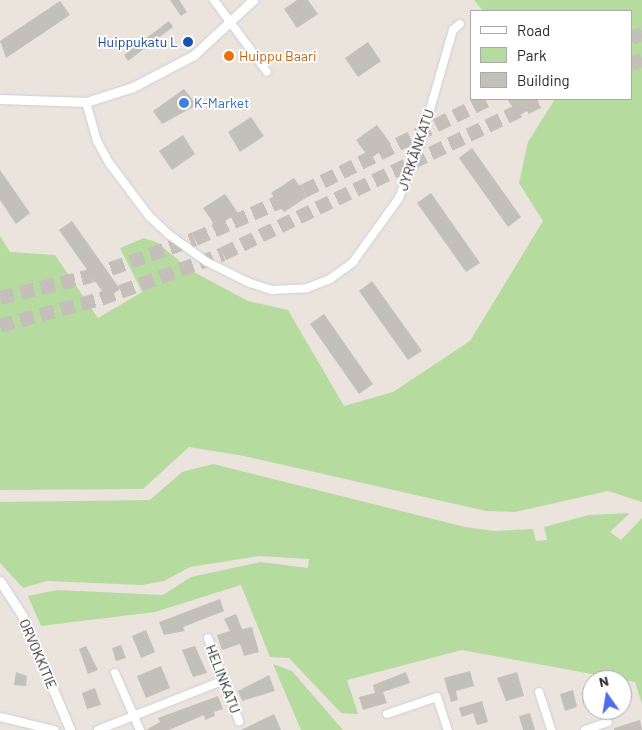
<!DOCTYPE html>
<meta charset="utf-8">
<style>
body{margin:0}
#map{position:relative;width:642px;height:730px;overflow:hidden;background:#eae4dd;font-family:Barlow,sans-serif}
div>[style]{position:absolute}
.green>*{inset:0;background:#b5db9f}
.building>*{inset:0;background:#c3bfb9}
.motorway-tunnel>*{height:14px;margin-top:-7px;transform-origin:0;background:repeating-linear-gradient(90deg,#c4bfb9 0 14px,transparent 0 21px)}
.roads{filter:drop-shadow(0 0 1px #cccfda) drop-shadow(0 0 1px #cccfda)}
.minor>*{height:8px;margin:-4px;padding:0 4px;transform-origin:4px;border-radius:4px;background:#fff}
.tertiary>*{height:9px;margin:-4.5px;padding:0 4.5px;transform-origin:4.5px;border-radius:4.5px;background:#fff}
.dots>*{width:14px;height:14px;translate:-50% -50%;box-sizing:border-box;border:2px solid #fff;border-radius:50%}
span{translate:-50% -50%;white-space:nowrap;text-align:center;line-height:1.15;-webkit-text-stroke:4px #fff;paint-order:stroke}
.transit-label{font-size:14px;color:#164399}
.right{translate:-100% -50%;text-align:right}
.food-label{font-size:14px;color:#c56008}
.left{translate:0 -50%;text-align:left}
.shop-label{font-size:14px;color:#366cbe}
.street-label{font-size:14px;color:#2a2a2a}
.legend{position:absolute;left:470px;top:10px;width:162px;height:90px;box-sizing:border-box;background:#fff;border:1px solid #aaa;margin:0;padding:6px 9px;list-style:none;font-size:15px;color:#2a2a2a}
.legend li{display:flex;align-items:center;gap:10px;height:25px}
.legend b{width:25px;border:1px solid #aaa}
.north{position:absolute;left:582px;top:670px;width:50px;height:50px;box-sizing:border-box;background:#fff;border:1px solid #aaa;border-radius:50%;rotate:347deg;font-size:14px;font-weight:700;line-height:20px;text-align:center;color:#2a2a2a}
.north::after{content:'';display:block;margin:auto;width:18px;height:22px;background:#4e6de7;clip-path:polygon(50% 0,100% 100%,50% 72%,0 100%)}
</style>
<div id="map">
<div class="green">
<div style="clip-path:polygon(474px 0,642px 0,642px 502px,608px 491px,515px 512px,486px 511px,244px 456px,189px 447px,143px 489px,0 490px,0 236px,10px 252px,55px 255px,98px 318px,142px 292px,120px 248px,144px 238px,158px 243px,190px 270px,248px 301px,288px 310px,344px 406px,393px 392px,470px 341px,543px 221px,519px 183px,528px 142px,555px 99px,631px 99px,631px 11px,483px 11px)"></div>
<div style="clip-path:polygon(213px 464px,465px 527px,494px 531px,533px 529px,536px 541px,547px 540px,544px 527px,589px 515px,630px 513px,610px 532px,621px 540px,642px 518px,642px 704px,635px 682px,462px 650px,347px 680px,358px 714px,341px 713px,289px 658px,270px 657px,241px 585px,155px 612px,41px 626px,28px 596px,57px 590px,163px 595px,191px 577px,261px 562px,308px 568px,309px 559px,259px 556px,190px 567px,164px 581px,142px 585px,47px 581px,23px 588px,0 563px,0 502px,150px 500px,182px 472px)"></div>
<div style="clip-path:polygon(273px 664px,292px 671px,343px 730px,301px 730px)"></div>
</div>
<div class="building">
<div style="clip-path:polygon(170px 0,179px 0,187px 12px,181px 16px)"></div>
<div style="clip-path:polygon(297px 0,308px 0,318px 14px,297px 28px,284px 9px)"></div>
<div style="clip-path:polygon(60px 1px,70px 15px,6px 58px,0 41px)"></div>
<div style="clip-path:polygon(169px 21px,173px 27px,128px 61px,124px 55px)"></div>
<div style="clip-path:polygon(368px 42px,381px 61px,358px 77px,345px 58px)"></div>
<div style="clip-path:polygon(184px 89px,197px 105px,162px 124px,153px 111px)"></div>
<div style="clip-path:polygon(507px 99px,527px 99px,533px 107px,519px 116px)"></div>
<div style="clip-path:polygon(251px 117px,264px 136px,240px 152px,228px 132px)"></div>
<div style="clip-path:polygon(377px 125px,391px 144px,370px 159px,356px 140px)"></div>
<div style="clip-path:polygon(183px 135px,195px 154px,172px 170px,159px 151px)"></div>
<div style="clip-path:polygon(472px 148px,521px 217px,508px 227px,459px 158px)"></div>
<div style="clip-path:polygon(0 170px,30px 213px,16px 224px,0 200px)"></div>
<div style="clip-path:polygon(294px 178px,307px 197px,284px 212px,271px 193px)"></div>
<div style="clip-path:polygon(431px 193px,480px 263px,466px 272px,417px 203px)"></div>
<div style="clip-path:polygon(225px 194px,238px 213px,216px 227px,203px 208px)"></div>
<div style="clip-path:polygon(72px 221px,120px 289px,107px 298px,59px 230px)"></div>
<div style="clip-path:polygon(372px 281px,422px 351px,408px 360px,359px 291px)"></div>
<div style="clip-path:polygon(324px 314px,373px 384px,359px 394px,310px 324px)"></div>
<div style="clip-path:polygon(220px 599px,224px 611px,183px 627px,185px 631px,164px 635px,159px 622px)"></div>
<div style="clip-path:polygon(236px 614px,242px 629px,252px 627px,259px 652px,244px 656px,240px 644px,222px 650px,217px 635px,230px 631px,224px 619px)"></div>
<div style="clip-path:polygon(146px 630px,155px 652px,141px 658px,132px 636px)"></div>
<div style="clip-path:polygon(121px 645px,126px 658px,116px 661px,112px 648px)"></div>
<div style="clip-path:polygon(86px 646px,98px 670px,88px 674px,79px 649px)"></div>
<div style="clip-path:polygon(195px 646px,207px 673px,193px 677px,182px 650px)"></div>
<div style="clip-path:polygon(161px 666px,170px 688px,146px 698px,137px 676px)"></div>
<div style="clip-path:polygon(470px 671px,474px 686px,456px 691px,458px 700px,451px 702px,444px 678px)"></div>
<div style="clip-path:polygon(16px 672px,27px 676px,26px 686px,14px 685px)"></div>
<div style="clip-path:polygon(406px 672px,410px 683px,383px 692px,387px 703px,363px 710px,359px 697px,375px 693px,373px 685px)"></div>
<div style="clip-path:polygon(517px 672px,524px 696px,506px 701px,497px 678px)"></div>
<div style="clip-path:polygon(269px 675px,275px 691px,242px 701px,238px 691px)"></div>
<div style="clip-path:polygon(95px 688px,101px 705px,87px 709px,82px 693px)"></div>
<div style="clip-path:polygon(573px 690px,577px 707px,565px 711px,560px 694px)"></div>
<div style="clip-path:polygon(218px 696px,223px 709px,214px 712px,215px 716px,205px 720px,204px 715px,169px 730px,146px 730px,160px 722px,158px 718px)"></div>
<div style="clip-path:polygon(482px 701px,488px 722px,477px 725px,473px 713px,462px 717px,459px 708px)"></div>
<div style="clip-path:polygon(530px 713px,535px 730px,523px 730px,519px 716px)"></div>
<div style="clip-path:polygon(274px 714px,281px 730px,241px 730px)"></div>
<div style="clip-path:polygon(640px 720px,642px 730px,614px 730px,614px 728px)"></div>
</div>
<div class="motorway-tunnel">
<div style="left:631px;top:38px;width:12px;rotate:-20deg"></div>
<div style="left:631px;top:64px;width:12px;rotate:-20deg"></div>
<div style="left:0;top:298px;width:94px;rotate:-13.6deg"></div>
<div style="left:91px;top:276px;width:110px;rotate:-19.6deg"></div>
<div style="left:195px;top:239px;width:119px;rotate:-23.8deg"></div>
<div style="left:304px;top:191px;width:207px;rotate:-26.4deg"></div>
<div style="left:0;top:326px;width:105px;rotate:-15deg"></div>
<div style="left:101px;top:299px;width:130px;rotate:-20.2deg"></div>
<div style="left:223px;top:254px;width:356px;rotate:-25.8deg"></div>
</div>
<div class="roads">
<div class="minor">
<div style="left:214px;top:0;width:89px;rotate:53.6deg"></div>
<div style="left:86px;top:102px;width:41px;rotate:74.2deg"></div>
<div style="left:97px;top:141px;width:26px;rotate:61deg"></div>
<div style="left:110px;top:164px;width:65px;rotate:53.1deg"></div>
<div style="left:149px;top:216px;width:26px;rotate:43deg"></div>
<div style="left:168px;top:234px;width:48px;rotate:35.7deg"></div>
<div style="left:207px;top:262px;width:48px;rotate:26deg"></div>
<div style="left:250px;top:283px;width:23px;rotate:18deg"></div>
<div style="left:272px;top:290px;width:35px;rotate:-3deg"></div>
<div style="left:307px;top:288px;width:25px;rotate:-21deg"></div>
<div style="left:330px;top:279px;width:29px;rotate:-36deg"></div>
<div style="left:353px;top:262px;width:79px;rotate:-54.3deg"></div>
<div style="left:399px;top:198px;width:58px;rotate:-68.7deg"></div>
<div style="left:420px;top:144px;width:119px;rotate:-73.9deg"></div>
<div style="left:453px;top:30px;width:9px;rotate:-41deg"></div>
<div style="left:208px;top:638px;width:89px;rotate:69.5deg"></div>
<div style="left:115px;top:673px;width:62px;rotate:66.3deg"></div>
<div style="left:539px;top:692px;width:40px;rotate:72deg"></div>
<div style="left:387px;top:714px;width:53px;rotate:-18.8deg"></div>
<div style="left:437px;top:697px;width:35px;rotate:72deg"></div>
<div style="left:0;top:717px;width:56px;rotate:13.5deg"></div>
<div style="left:98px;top:730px;width:136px;rotate:-21.6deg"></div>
<div style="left:585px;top:730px;width:24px;rotate:-19deg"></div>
</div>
<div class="tertiary">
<div style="left:0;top:99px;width:86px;rotate:2deg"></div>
<div style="left:86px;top:102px;width:49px;rotate:-17.7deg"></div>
<div style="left:133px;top:87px;width:69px;rotate:-27.7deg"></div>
<div style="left:194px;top:55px;width:81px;rotate:-43deg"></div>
<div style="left:0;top:581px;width:40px;rotate:57.1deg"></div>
<div style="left:22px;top:615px;width:125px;rotate:67.3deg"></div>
</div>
</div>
<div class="dots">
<div style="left:188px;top:42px;background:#1a4fb4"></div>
<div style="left:229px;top:56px;background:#e8710a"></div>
<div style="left:184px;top:103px;background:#3f7fe0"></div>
</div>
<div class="transit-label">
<span class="right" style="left:178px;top:42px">Huippukatu L</span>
</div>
<div class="food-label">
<span class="left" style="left:239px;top:56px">Huippu Baari</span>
</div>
<div class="shop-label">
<span class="left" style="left:194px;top:103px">K-Market</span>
</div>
<div class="street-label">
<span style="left:416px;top:150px;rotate:-71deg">JYRKÄNKATU</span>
<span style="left:38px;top:654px;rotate:67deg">ORVOKKITIE</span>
<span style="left:223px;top:679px;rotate:69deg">HELINKATU</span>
</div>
<ul class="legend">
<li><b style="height:6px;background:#fff"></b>Road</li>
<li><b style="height:14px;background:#b5db9f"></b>Park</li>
<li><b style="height:14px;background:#c3bfb9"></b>Building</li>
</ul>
<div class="north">N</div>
</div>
